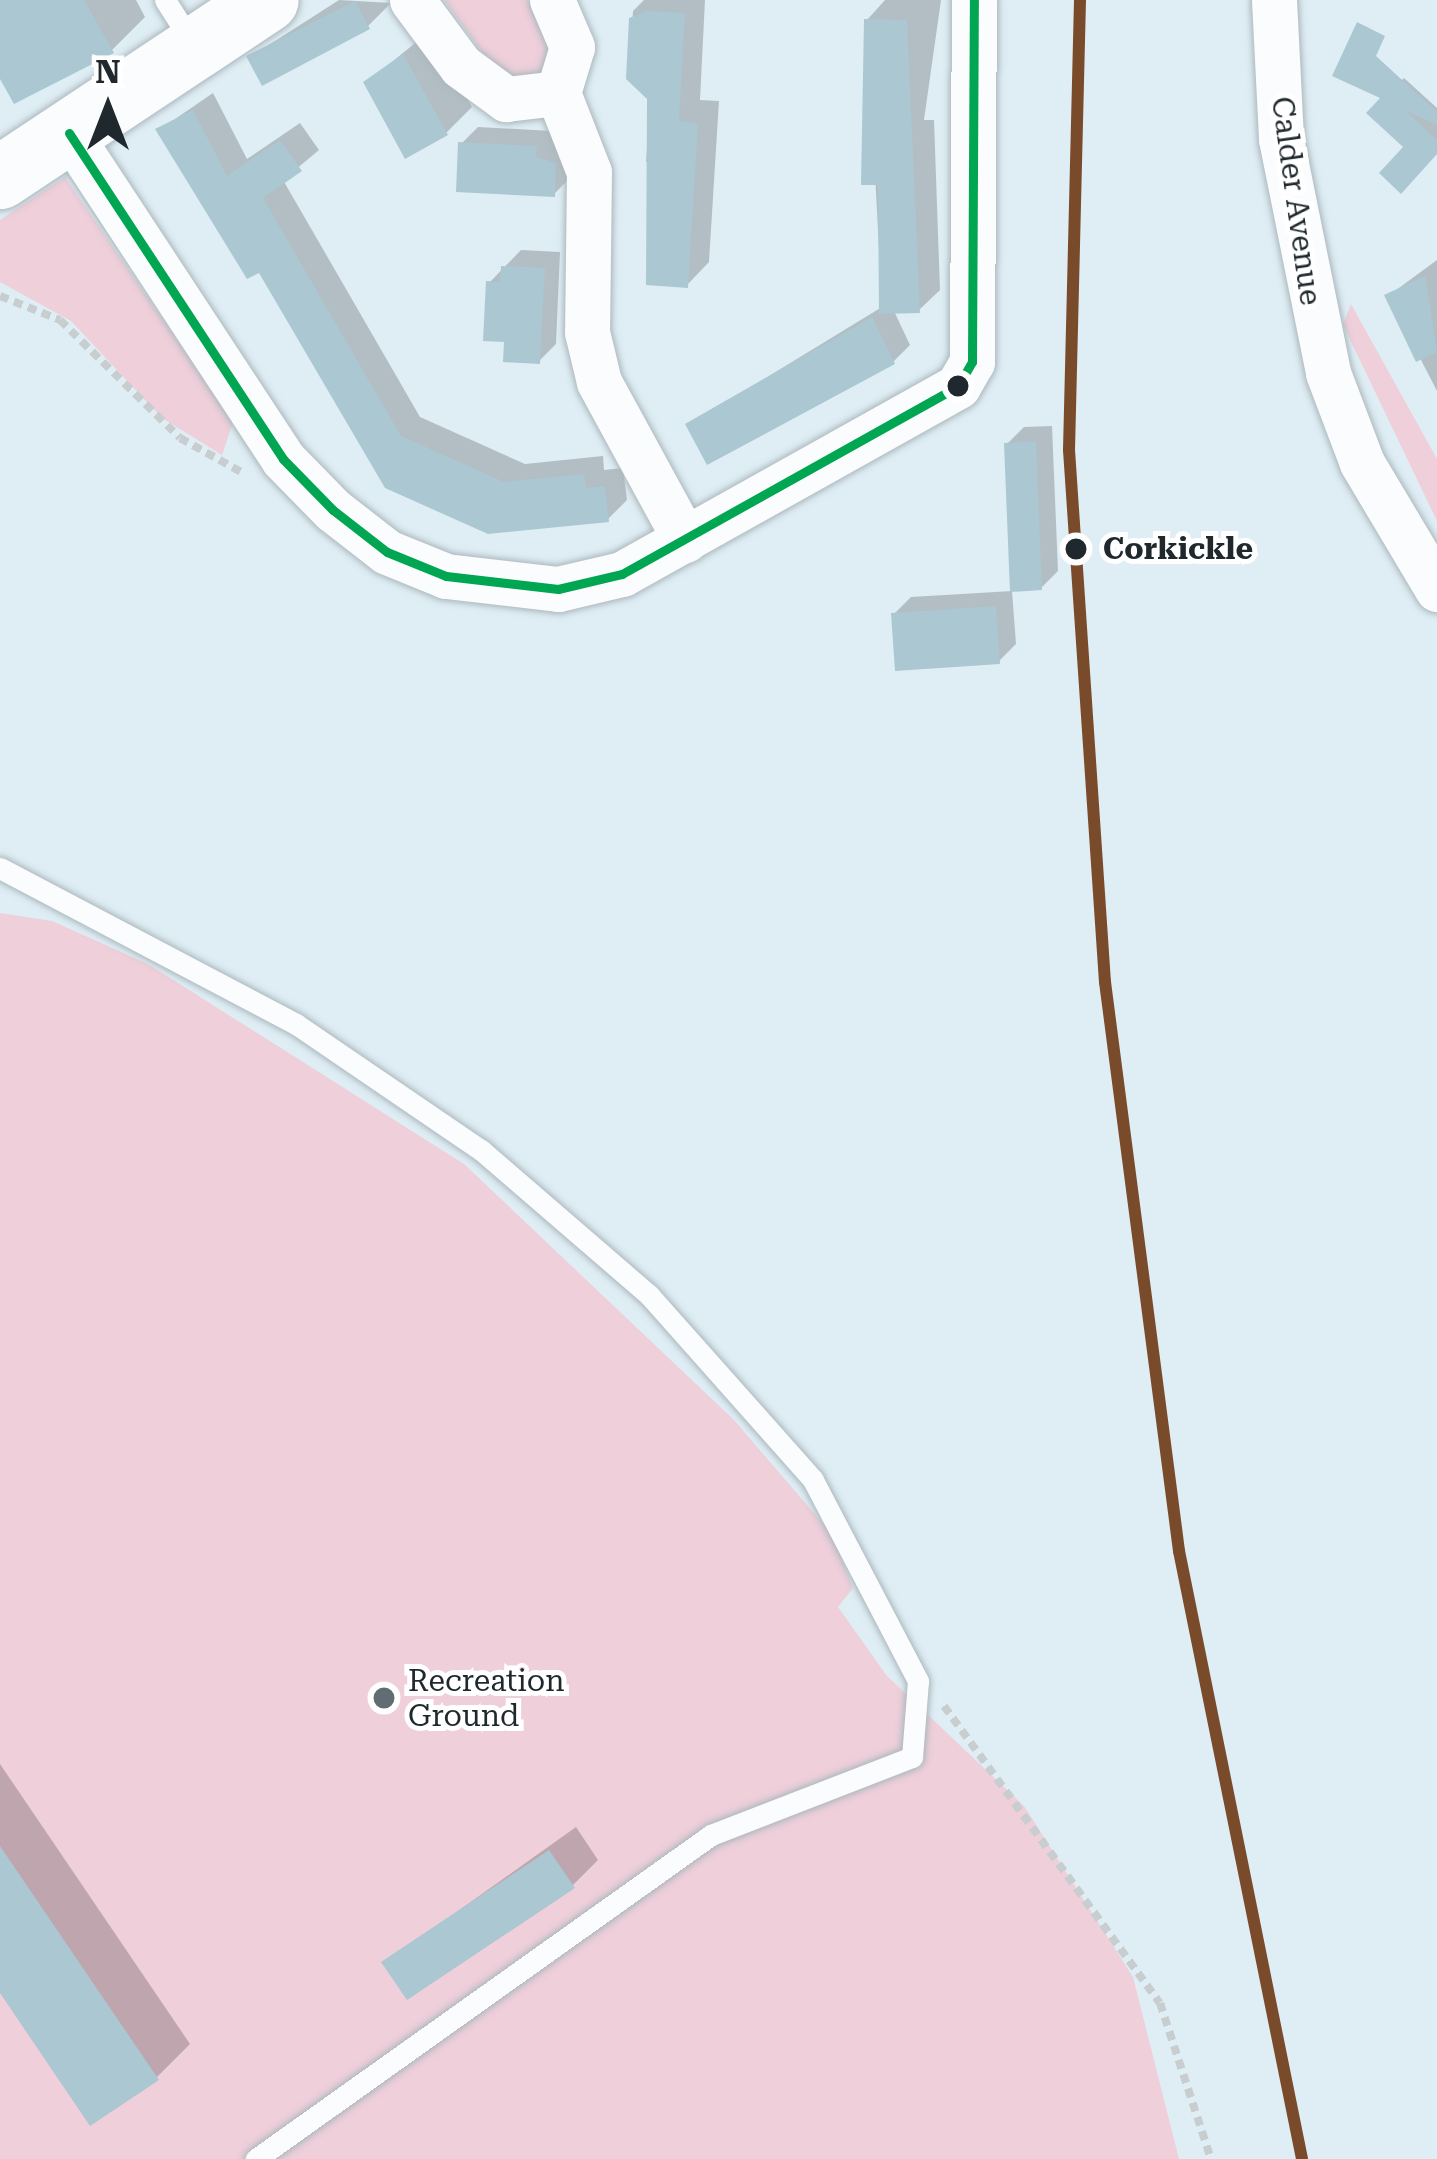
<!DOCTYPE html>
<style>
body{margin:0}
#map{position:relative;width:1437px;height:2159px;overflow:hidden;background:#dfeef5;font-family:"Roboto Serif",serif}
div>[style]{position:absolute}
.green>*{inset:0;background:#eecfda}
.shadow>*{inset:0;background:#0003}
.building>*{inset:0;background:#abc7d2}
.path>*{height:8px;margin-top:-4px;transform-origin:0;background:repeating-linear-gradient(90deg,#c8ced0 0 9px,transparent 0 15px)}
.roads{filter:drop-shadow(0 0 3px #acb8bd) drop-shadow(0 0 3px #acb8bd)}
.lane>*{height:21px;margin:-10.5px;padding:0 10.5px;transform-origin:10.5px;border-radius:10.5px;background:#fafcfe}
.street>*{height:45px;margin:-22.5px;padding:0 22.5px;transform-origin:22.5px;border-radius:22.5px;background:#fafcfe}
.secondary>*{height:63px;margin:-31.5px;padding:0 31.5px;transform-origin:31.5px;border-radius:31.5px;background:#fafcfe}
.bus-1>*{height:9px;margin:-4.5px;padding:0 4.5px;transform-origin:4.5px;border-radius:4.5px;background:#00a651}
.rail-1>*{height:12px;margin:-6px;padding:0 6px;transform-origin:6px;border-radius:6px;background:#7a4b2a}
.dots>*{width:33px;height:33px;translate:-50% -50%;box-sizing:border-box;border:6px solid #fff;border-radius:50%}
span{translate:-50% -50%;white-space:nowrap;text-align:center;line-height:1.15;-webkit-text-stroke:10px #fff;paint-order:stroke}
.street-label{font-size:30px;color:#1e282d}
.stop-label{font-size:30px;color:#1e282d;font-weight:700}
.left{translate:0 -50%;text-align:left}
.poi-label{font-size:30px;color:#1e282d}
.north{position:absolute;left:48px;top:48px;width:120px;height:120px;-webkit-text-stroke:9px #fff;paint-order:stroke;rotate:0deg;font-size:33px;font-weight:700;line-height:48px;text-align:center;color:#1e282d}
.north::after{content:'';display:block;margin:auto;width:42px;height:54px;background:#1e282d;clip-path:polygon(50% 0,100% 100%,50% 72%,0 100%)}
</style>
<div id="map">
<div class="green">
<div style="clip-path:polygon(444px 0,527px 0,553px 32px,557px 63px,522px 85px,495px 70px)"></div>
<div style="clip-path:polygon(65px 177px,233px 422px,222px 455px,162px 418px,71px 321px,0 282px,0 220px)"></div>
<div style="clip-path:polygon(1351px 304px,1437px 459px,1437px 521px,1343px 325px)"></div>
<div style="clip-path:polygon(0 913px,52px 921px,148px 964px,464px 1164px,733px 1419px,832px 1534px,853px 1588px,838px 1607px,887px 1676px,1024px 1806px,1133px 1977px,1179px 2159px,0 2159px)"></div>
</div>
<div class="shadow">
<div style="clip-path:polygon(0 0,136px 0,145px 17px,112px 50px,0 73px)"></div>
<div style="clip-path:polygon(339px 0,391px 3px,368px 26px,250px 57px)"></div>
<div style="clip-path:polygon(644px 0,705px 0,700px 100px,719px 101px,709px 262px,687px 285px,656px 162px,646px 162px,651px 98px,629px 77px,633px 11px)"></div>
<div style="clip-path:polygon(885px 0,941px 0,924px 120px,934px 120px,940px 290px,919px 310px,894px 311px,910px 345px,893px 362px,689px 425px,882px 307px,867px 20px)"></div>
<div style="clip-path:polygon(430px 31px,472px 107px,446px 133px,366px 83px)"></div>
<div style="clip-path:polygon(1404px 78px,1437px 108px,1437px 152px,1407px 147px,1370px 113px)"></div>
<div style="clip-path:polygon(213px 93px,247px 159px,300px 123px,319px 150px,283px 180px,420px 417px,525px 464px,603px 456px,604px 470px,623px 468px,627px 500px,608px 519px,387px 486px,260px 268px,159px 130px)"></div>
<div style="clip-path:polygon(478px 127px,552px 131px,572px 146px,571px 177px,554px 194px,461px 144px)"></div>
<div style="clip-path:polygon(521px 250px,560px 252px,556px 344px,539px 361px,508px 339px,489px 283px)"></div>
<div style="clip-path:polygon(1437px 260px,1437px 391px,1388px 296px)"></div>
<div style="clip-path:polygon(1052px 426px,1058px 571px,1041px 588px,1007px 444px,1024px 427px)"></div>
<div style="clip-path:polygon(1012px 591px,1016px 644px,999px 661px,894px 614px,911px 597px)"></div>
<div style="clip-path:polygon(0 1764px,190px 2044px,157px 2077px,0 1988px)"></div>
<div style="clip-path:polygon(576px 1827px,598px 1860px,573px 1885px,385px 1963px)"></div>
</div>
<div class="building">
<div style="clip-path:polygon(0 0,84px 0,114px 53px,14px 104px,0 79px)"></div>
<div style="clip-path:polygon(355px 1px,370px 29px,262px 86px,246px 56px)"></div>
<div style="clip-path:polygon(647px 11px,685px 13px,679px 121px,698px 123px,688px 288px,646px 285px,647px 99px,626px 79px,629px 18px)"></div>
<div style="clip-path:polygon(864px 19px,907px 20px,920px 313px,879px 314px,878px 185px,861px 185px)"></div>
<div style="clip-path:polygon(1357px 22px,1385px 36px,1376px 56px,1437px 112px,1437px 125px,1405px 110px,1437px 140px,1437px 154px,1401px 194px,1379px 173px,1403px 147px,1366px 113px,1380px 98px,1332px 76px)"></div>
<div style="clip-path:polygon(403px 54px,448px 135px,405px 159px,363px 82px)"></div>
<div style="clip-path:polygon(193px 110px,227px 176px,280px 140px,302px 171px,263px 198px,401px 436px,504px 482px,584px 474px,586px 488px,605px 486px,609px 522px,488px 534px,385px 488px,259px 273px,247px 279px,155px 129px)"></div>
<div style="clip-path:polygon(458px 142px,537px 146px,536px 157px,556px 163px,555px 197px,456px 192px)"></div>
<div style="clip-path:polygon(501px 266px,545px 268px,540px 364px,503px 362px,504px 342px,483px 341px,486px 281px,500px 282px)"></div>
<div style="clip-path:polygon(1425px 276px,1437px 352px,1416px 362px,1384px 295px)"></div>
<div style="clip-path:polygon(872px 317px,895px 364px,707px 465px,685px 424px)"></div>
<div style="clip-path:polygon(1036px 441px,1042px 590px,1010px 592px,1004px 443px)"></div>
<div style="clip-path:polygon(996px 606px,1000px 664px,895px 671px,891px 613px)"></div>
<div style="clip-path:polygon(0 1846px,159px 2080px,90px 2126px,0 1993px)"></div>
<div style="clip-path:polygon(549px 1850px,575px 1888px,407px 2000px,381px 1962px)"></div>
</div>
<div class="path">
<div style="left:0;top:296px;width:65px;rotate:21.8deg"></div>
<div style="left:60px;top:320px;width:168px;rotate:44.5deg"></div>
<div style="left:180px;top:438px;width:70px;rotate:29.1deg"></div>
<div style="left:944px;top:1706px;width:367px;rotate:54deg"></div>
<div style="left:1160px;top:2003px;width:164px;rotate:71.9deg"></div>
</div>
<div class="roads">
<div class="lane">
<div style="left:165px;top:0;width:52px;rotate:57.5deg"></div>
<div style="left:0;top:868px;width:335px;rotate:27.8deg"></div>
<div style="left:296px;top:1024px;width:224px;rotate:34.3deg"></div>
<div style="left:481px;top:1150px;width:222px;rotate:40.8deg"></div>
<div style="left:649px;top:1295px;width:247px;rotate:48.4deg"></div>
<div style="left:813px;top:1480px;width:227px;rotate:62.4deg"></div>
<div style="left:918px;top:1681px;width:76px;rotate:94.5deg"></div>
<div style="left:912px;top:1757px;width:216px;rotate:158.8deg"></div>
<div style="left:711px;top:1835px;width:559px;rotate:144.55deg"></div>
</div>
<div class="street">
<div style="left:412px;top:0;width:82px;rotate:53.4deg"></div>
<div style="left:461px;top:66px;width:56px;rotate:36.3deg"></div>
<div style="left:506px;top:99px;width:52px;rotate:-6.6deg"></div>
<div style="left:552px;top:0;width:51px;rotate:66.9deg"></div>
<div style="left:572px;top:47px;width:48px;rotate:106.9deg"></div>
<div style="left:558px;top:93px;width:85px;rotate:68.6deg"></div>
<div style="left:589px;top:172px;width:160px;rotate:90.7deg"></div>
<div style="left:587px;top:332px;width:51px;rotate:76.5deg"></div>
<div style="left:599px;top:382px;width:180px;rotate:61.4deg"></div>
<div style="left:1274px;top:0;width:139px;rotate:87.1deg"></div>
<div style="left:1281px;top:139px;width:239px;rotate:78.6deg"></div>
<div style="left:1328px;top:373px;width:96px;rotate:69.3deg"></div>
<div style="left:1362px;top:463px;width:147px;rotate:59.2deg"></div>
<div style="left:69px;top:133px;width:390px;rotate:56.7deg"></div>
<div style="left:283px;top:459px;width:71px;rotate:45.6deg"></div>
<div style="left:333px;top:510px;width:68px;rotate:37.9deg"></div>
<div style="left:387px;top:552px;width:64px;rotate:22.1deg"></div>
<div style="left:446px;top:576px;width:113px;rotate:6.6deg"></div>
<div style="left:558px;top:589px;width:66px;rotate:-13.2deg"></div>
<div style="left:622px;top:574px;width:385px;rotate:-29.2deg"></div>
<div style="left:958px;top:386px;width:28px;rotate:-60deg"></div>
<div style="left:972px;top:362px;width:362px;rotate:-89.7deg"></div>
</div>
<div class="secondary">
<div style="left:0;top:177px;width:320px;rotate:-33.6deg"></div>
</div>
</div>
<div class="bus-1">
<div style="left:69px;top:133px;width:390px;rotate:56.7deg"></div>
<div style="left:283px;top:459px;width:71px;rotate:45.6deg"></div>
<div style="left:333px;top:510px;width:68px;rotate:37.9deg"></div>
<div style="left:387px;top:552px;width:64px;rotate:22.1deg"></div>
<div style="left:446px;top:576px;width:113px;rotate:6.6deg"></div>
<div style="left:558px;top:589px;width:66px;rotate:-13.2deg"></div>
<div style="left:622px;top:574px;width:385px;rotate:-29.2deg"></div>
<div style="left:958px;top:386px;width:28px;rotate:-60deg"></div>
<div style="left:972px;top:362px;width:362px;rotate:-89.7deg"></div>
</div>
<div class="rail-1">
<div style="left:1080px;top:0;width:450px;rotate:91.4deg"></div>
<div style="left:1069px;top:450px;width:533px;rotate:86.13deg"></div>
<div style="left:1105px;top:982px;width:574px;rotate:82.59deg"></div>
<div style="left:1179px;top:1551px;width:620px;rotate:78.56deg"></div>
</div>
<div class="dots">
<div style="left:958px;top:386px;background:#1e282d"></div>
<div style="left:1076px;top:549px;background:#1e282d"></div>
<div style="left:384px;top:1698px;background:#626d73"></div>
</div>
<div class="street-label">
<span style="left:1296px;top:201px;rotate:82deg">Calder Avenue</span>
</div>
<div class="stop-label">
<span class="left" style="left:1103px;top:549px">Corkickle</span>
</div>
<div class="poi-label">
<span class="left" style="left:408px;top:1698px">Recreation<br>Ground</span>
</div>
<div class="north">N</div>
</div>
